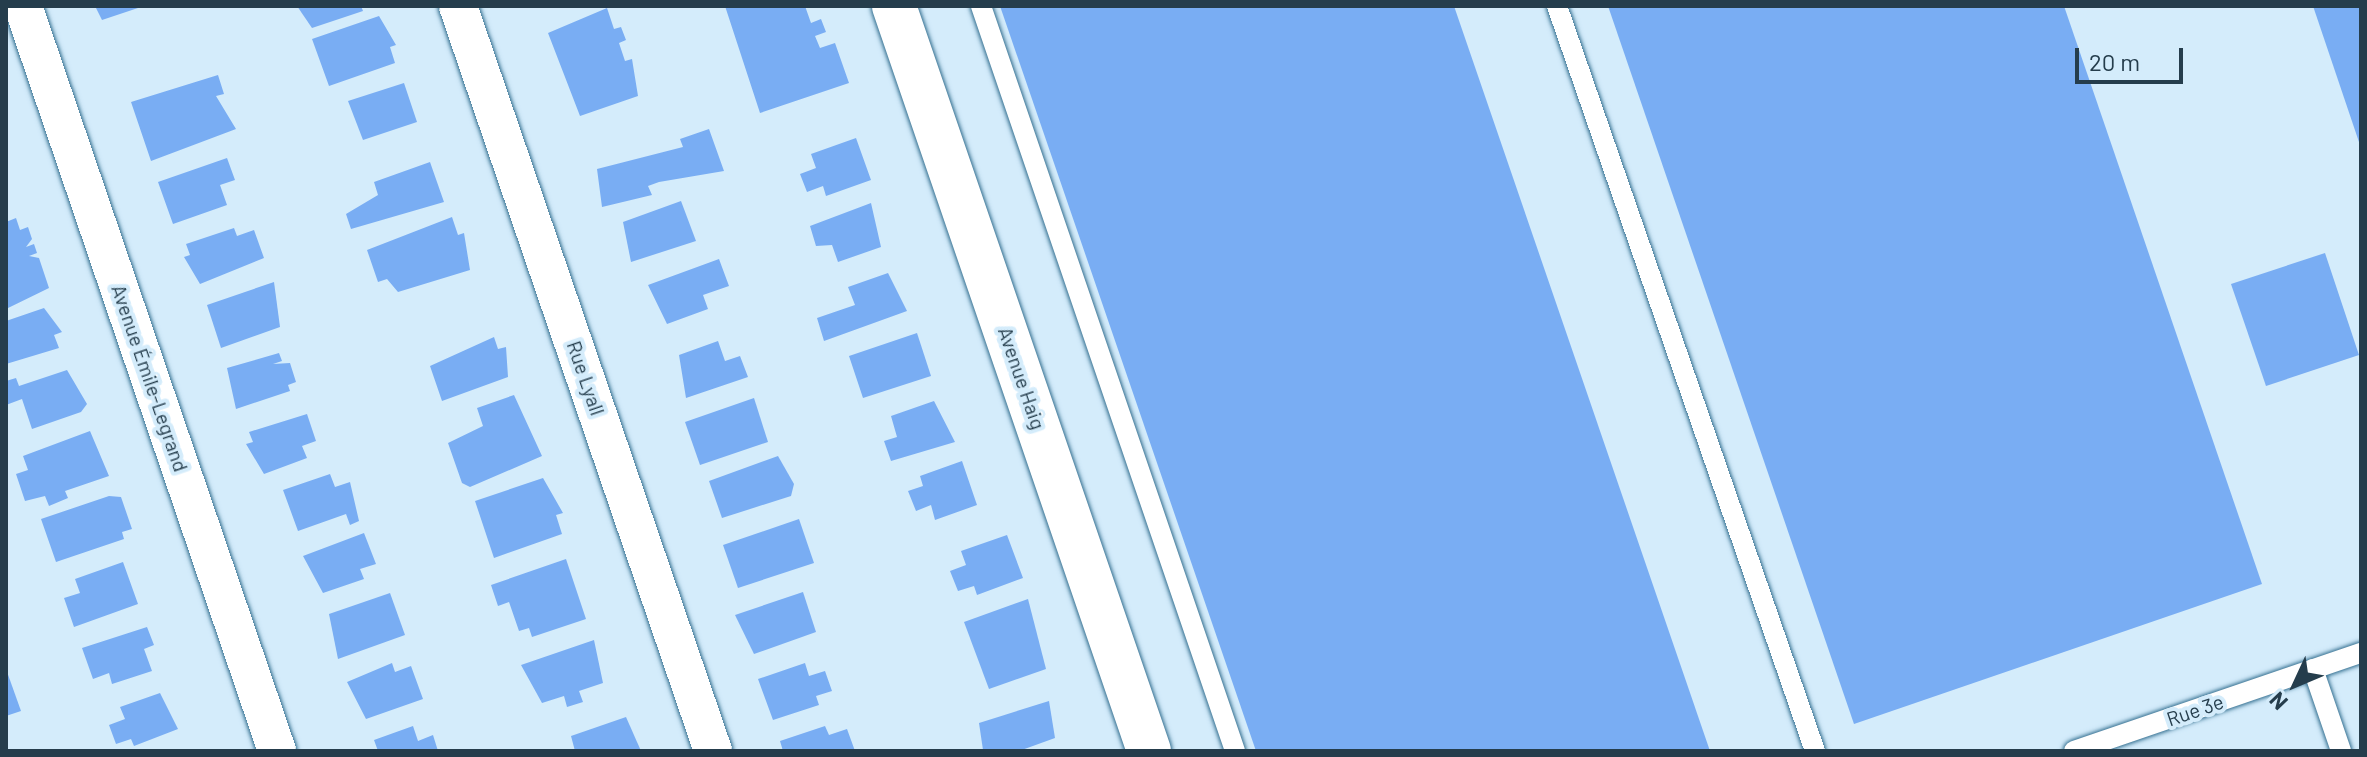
<!DOCTYPE html>
<meta charset="utf-8">
<style>
body{margin:0}
#map{position:relative;width:2367px;height:757px;overflow:hidden;background:#d4ecfb;font-family:Barlow,sans-serif}
div>[style]{position:absolute}
.building>*{inset:0;background:#79adf3}
.roads{filter:drop-shadow(0 0 2px #357091) drop-shadow(0 0 2px #357091)}
.service>*{height:20px;margin:-10px;padding:0 10px;transform-origin:10px;border-radius:10px;background:#fff}
.minor>*{height:38px;margin:-19px;padding:0 19px;transform-origin:19px;border-radius:19px;background:#fff}
.tertiary>*{height:44px;margin:-22px;padding:0 22px;transform-origin:22px;border-radius:22px;background:#fff}
span{translate:-50% -50%;white-space:nowrap;text-align:center;line-height:1.15;-webkit-text-stroke:8px #d4ecfb;paint-order:stroke}
.street-label{font-size:20px;color:#253d4c}
.frame{position:absolute;inset:0;border:8px solid #253d4c;pointer-events:none}
.north{position:absolute;left:2255px;top:645px;width:80px;height:80px;-webkit-text-stroke:6px #d4ecfb;paint-order:stroke;rotate:226deg;font-size:22px;font-weight:700;line-height:32px;text-align:center;color:#253d4c}
.north::after{content:'';display:block;margin:auto;width:28px;height:36px;background:#253d4c;clip-path:polygon(50% 0,100% 100%,50% 72%,0 100%)}
.scale{position:absolute;left:2075px;top:48px;width:108px;height:36px;box-sizing:border-box;border:4px solid #253d4c;border-top:0;padding-left:10px;font-size:24px;line-height:28px;white-space:nowrap;color:#253d4c;-webkit-text-stroke:6px #d4ecfb;paint-order:stroke}
</style>
<div id="map">
<div class="building">
<div style="clip-path:polygon(95px 6px,141px 6px,141px 7px,102px 20px)"></div>
<div style="clip-path:polygon(297px 6px,361px 6px,363px 11px,312px 28px)"></div>
<div style="clip-path:polygon(725px 6px,805px 6px,811px 23px,821px 19px,826px 32px,815px 36px,820px 48px,835px 43px,849px 83px,760px 113px)"></div>
<div style="clip-path:polygon(1000px 6px,1454px 6px,1710px 751px,1256px 751px)"></div>
<div style="clip-path:polygon(1608px 6px,2064px 6px,2262px 584px,1854px 724px)"></div>
<div style="clip-path:polygon(2313px 6px,2361px 6px,2361px 145px,2360px 145px)"></div>
<div style="clip-path:polygon(607px 8px,614px 29px,621px 27px,626px 40px,619px 43px,625px 61px,632px 59px,638px 96px,580px 116px,548px 33px)"></div>
<div style="clip-path:polygon(379px 16px,396px 45px,390px 47px,395px 63px,329px 86px,312px 39px)"></div>
<div style="clip-path:polygon(218px 75px,224px 94px,216px 96px,236px 129px,151px 161px,131px 102px)"></div>
<div style="clip-path:polygon(404px 83px,417px 122px,363px 140px,348px 101px)"></div>
<div style="clip-path:polygon(709px 129px,724px 171px,659px 182px,648px 186px,652px 195px,602px 207px,597px 169px,683px 147px,680px 139px)"></div>
<div style="clip-path:polygon(856px 138px,871px 180px,826px 196px,823px 186px,807px 192px,800px 174px,816px 168px,811px 154px)"></div>
<div style="clip-path:polygon(227px 158px,235px 180px,220px 185px,227px 205px,173px 224px,158px 182px)"></div>
<div style="clip-path:polygon(430px 162px,444px 202px,351px 229px,346px 214px,378px 195px,374px 182px)"></div>
<div style="clip-path:polygon(681px 201px,696px 241px,631px 262px,623px 222px)"></div>
<div style="clip-path:polygon(871px 203px,881px 247px,838px 262px,832px 245px,816px 246px,810px 226px)"></div>
<div style="clip-path:polygon(452px 217px,458px 235px,464px 233px,470px 270px,398px 292px,387px 279px,378px 282px,367px 250px)"></div>
<div style="clip-path:polygon(16px 218px,20px 230px,28px 227px,32px 239px,26px 247px,34px 244px,37px 253px,29px 256px,39px 258px,49px 288px,6px 309px,6px 222px)"></div>
<div style="clip-path:polygon(234px 228px,237px 236px,254px 230px,264px 258px,200px 284px,184px 257px,190px 255px,186px 244px)"></div>
<div style="clip-path:polygon(2325px 253px,2359px 355px,2266px 386px,2231px 284px)"></div>
<div style="clip-path:polygon(719px 259px,729px 286px,703px 295px,708px 309px,667px 324px,648px 285px)"></div>
<div style="clip-path:polygon(888px 273px,907px 311px,824px 341px,817px 318px,855px 305px,848px 287px)"></div>
<div style="clip-path:polygon(274px 282px,280px 327px,221px 348px,207px 305px)"></div>
<div style="clip-path:polygon(44px 308px,62px 332px,54px 335px,59px 348px,6px 364px,6px 321px)"></div>
<div style="clip-path:polygon(917px 333px,931px 376px,863px 398px,849px 356px)"></div>
<div style="clip-path:polygon(494px 337px,498px 349px,506px 347px,508px 377px,442px 401px,430px 366px)"></div>
<div style="clip-path:polygon(718px 341px,725px 361px,740px 356px,748px 377px,686px 398px,679px 355px)"></div>
<div style="clip-path:polygon(279px 353px,282px 361px,273px 364px,290px 363px,296px 382px,288px 385px,290px 391px,236px 409px,227px 368px)"></div>
<div style="clip-path:polygon(67px 370px,87px 404px,81px 412px,32px 429px,22px 399px,6px 405px,6px 381px,16px 378px,19px 386px)"></div>
<div style="clip-path:polygon(514px 395px,542px 456px,470px 487px,462px 483px,448px 443px,483px 426px,477px 408px)"></div>
<div style="clip-path:polygon(754px 398px,768px 442px,700px 465px,685px 422px)"></div>
<div style="clip-path:polygon(934px 401px,955px 442px,891px 461px,884px 441px,897px 437px,891px 416px)"></div>
<div style="clip-path:polygon(307px 414px,316px 441px,302px 446px,307px 458px,264px 474px,246px 444px,253px 442px,249px 432px)"></div>
<div style="clip-path:polygon(90px 431px,109px 476px,65px 491px,68px 498px,49px 506px,45px 496px,25px 501px,16px 474px,28px 470px,23px 456px)"></div>
<div style="clip-path:polygon(778px 456px,794px 484px,791px 496px,722px 518px,709px 481px)"></div>
<div style="clip-path:polygon(962px 461px,977px 505px,935px 520px,931px 505px,916px 511px,908px 491px,923px 486px,920px 476px)"></div>
<div style="clip-path:polygon(330px 474px,335px 487px,350px 482px,359px 521px,350px 525px,346px 514px,298px 531px,283px 490px)"></div>
<div style="clip-path:polygon(543px 478px,563px 513px,556px 515px,562px 534px,494px 558px,475px 501px)"></div>
<div style="clip-path:polygon(109px 496px,121px 497px,132px 529px,122px 532px,124px 539px,56px 562px,41px 519px)"></div>
<div style="clip-path:polygon(799px 519px,814px 563px,738px 588px,723px 545px)"></div>
<div style="clip-path:polygon(364px 533px,376px 564px,360px 569px,364px 579px,323px 593px,303px 556px)"></div>
<div style="clip-path:polygon(1007px 535px,1023px 578px,977px 595px,974px 586px,958px 591px,950px 571px,966px 565px,961px 551px)"></div>
<div style="clip-path:polygon(566px 559px,586px 619px,532px 637px,529px 628px,519px 631px,509px 602px,498px 606px,491px 585px)"></div>
<div style="clip-path:polygon(123px 562px,138px 604px,74px 627px,64px 598px,80px 593px,75px 579px)"></div>
<div style="clip-path:polygon(803px 592px,816px 632px,754px 654px,735px 615px)"></div>
<div style="clip-path:polygon(390px 593px,405px 635px,338px 659px,329px 614px)"></div>
<div style="clip-path:polygon(1028px 599px,1046px 669px,989px 689px,964px 622px)"></div>
<div style="clip-path:polygon(147px 627px,154px 645px,144px 649px,152px 671px,112px 684px,109px 673px,93px 679px,82px 648px)"></div>
<div style="clip-path:polygon(594px 640px,603px 683px,579px 691px,583px 702px,567px 707px,564px 696px,542px 703px,521px 665px)"></div>
<div style="clip-path:polygon(392px 663px,395px 672px,411px 666px,423px 699px,366px 719px,347px 682px)"></div>
<div style="clip-path:polygon(805px 663px,809px 676px,825px 671px,832px 691px,816px 696px,819px 705px,773px 720px,758px 679px)"></div>
<div style="clip-path:polygon(6px 669px,21px 711px,6px 716px)"></div>
<div style="clip-path:polygon(160px 693px,178px 729px,134px 746px,131px 739px,116px 744px,109px 725px,125px 719px,120px 707px)"></div>
<div style="clip-path:polygon(1049px 701px,1055px 738px,1019px 751px,983px 750px,979px 723px)"></div>
<div style="clip-path:polygon(626px 717px,641px 751px,575px 751px,571px 736px)"></div>
<div style="clip-path:polygon(413px 726px,418px 741px,433px 735px,438px 751px,378px 751px,374px 740px)"></div>
<div style="clip-path:polygon(825px 726px,829px 735px,847px 729px,855px 751px,783px 751px,780px 741px)"></div>
</div>
<div class="roads">
<div class="service">
<div style="left:981px;top:6px;width:787px;rotate:71.17deg"></div>
<div style="left:1557px;top:6px;width:788px;rotate:70.9deg"></div>
<div style="left:2313px;top:669px;width:87px;rotate:71.1deg"></div>
<div style="left:2074px;top:751px;width:303px;rotate:-18.9deg"></div>
</div>
<div class="minor">
<div style="left:23px;top:6px;width:787px;rotate:71.17deg"></div>
<div style="left:458px;top:6px;width:787px;rotate:71.1deg"></div>
</div>
<div class="tertiary">
<div style="left:894px;top:6px;width:787px;rotate:71.1deg"></div>
</div>
</div>
<div class="street-label">
<span style="left:150px;top:378px;rotate:71deg">Avenue Émile-Legrand</span>
<span style="left:586px;top:378px;rotate:71deg">Rue Lyall</span>
<span style="left:1022px;top:378px;rotate:71deg">Avenue Haig</span>
<span style="left:2195px;top:710px;rotate:-19deg">Rue 3e</span>
</div>
<div class="frame"></div>
<div class="north">N</div>
<div class="scale">20 m</div>
</div>
